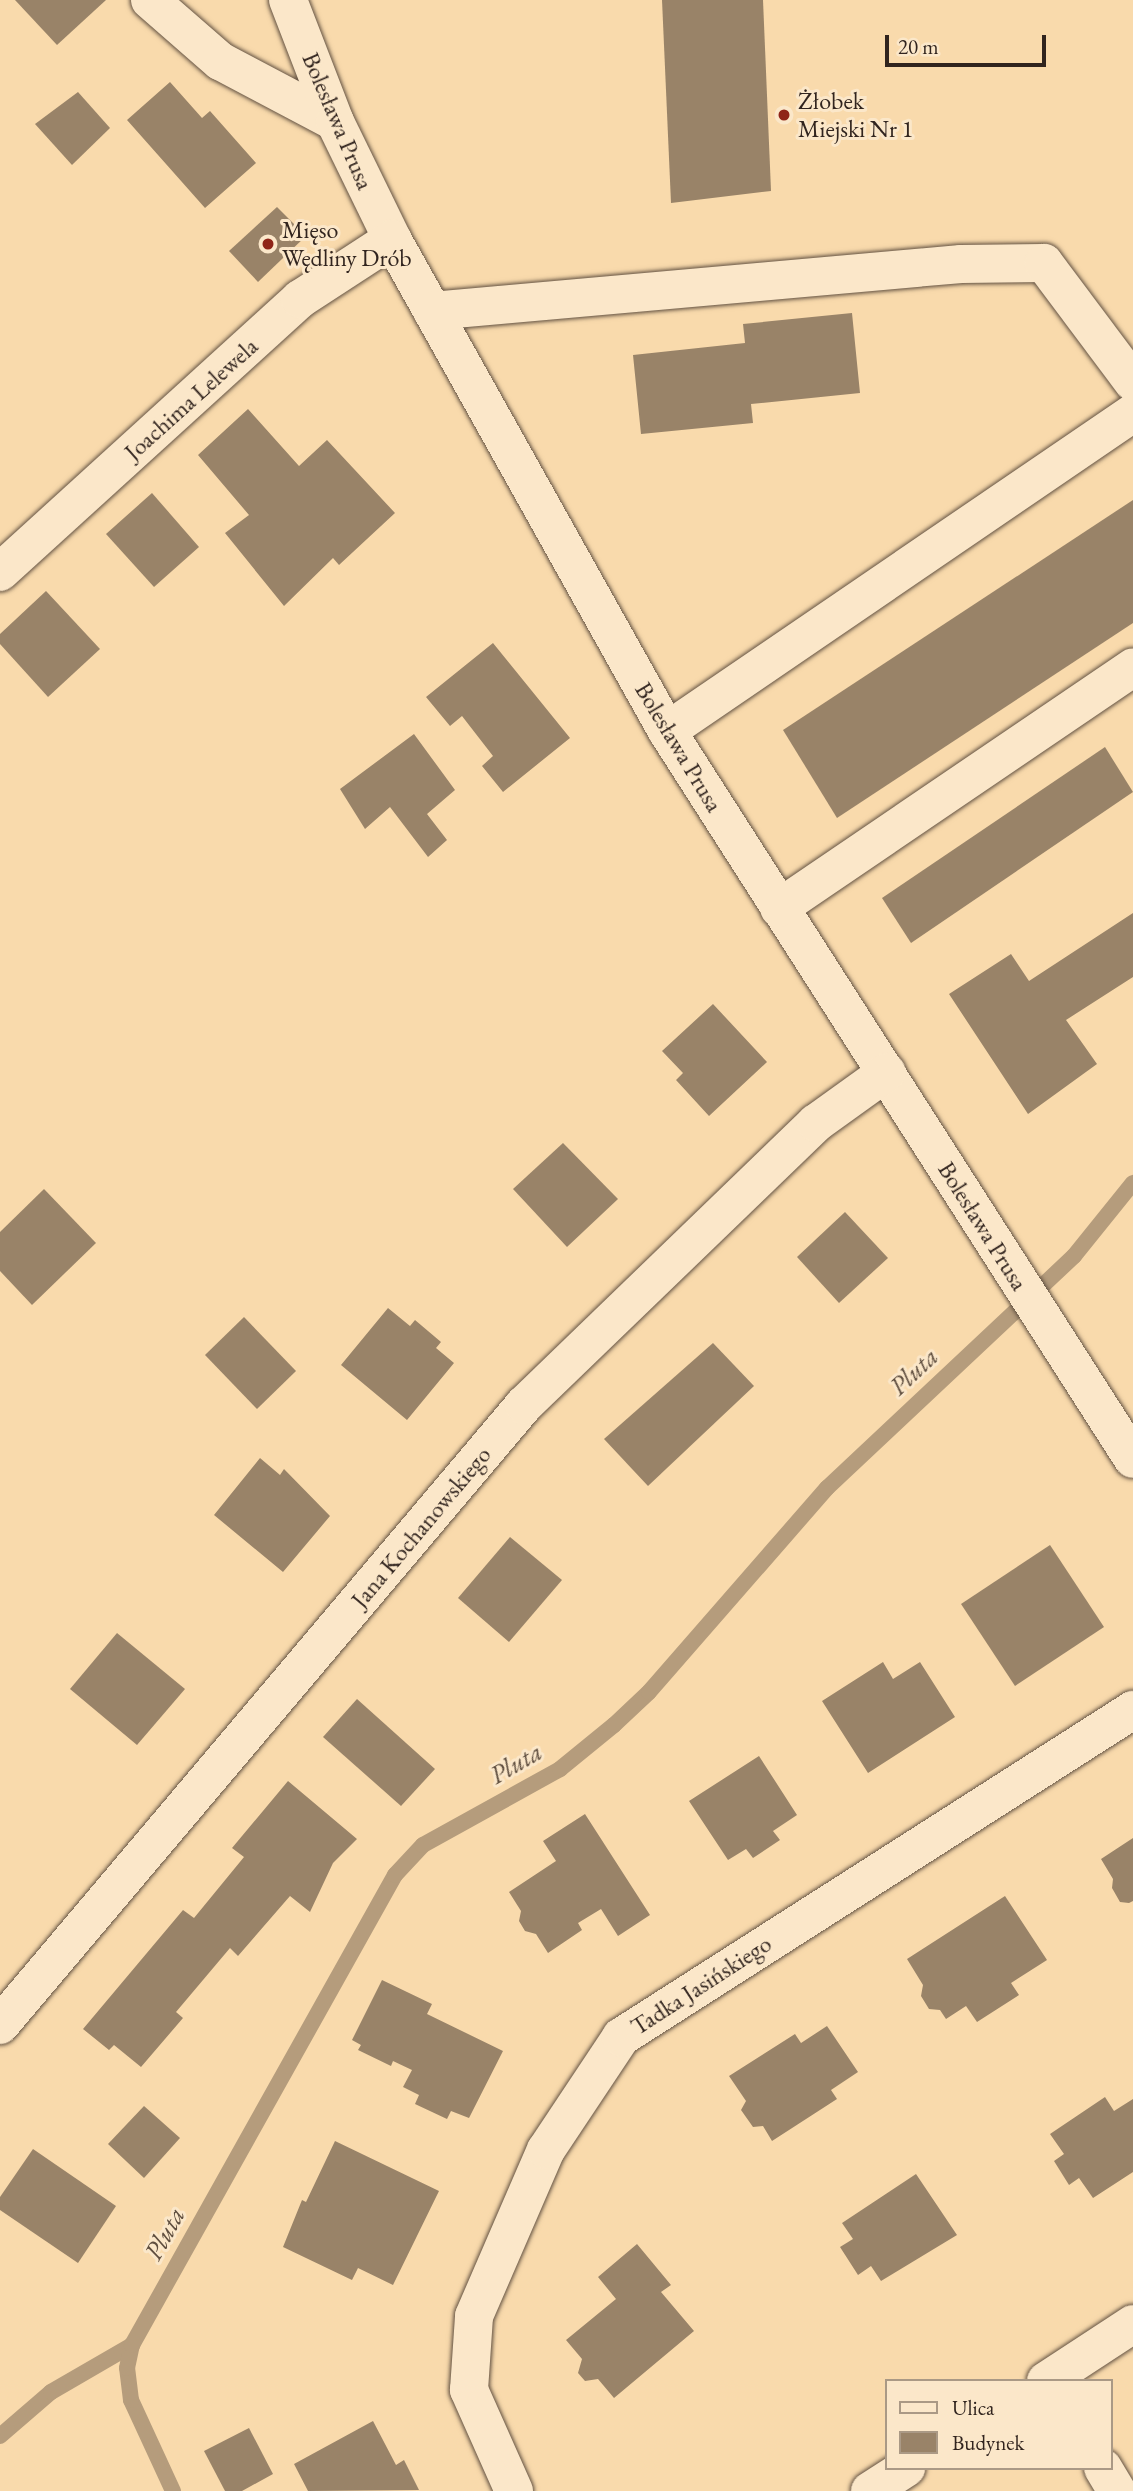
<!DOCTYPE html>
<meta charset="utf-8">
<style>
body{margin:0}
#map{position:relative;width:1133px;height:2491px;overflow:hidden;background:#f9daac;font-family:"EB Garamond",serif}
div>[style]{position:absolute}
.stream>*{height:16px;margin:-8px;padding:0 8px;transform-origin:8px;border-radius:8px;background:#b59c7c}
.building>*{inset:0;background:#998368}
.roads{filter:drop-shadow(0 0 2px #635242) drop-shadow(0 0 2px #635242)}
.minor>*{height:38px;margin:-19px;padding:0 19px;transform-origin:19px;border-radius:19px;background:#fbe7c9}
.dots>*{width:19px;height:19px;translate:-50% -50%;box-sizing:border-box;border:4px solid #fbe7c9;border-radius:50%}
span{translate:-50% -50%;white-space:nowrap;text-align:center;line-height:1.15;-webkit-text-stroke:6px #fbe7c9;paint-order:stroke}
.poi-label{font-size:24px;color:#31241e}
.left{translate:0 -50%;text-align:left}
.street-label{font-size:24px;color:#31241e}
.water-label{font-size:26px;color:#5f4e3f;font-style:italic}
.legend{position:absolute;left:885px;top:2379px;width:228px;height:91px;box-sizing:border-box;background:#fbe7c9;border:2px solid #aa9985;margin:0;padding:9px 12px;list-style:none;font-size:21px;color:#31241e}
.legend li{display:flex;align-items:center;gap:14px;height:35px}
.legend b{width:35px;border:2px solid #aa9985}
.scale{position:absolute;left:885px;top:35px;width:161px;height:32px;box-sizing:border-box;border:4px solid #31241e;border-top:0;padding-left:9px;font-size:21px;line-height:24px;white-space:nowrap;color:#31241e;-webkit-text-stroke:5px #fbe7c9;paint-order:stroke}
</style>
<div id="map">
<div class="stream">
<div style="left:0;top:2436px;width:67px;rotate:-40.8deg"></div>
<div style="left:51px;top:2392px;width:94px;rotate:-30.1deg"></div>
<div style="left:173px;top:2491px;width:100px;rotate:-114.8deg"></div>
<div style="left:131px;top:2400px;width:32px;rotate:-97deg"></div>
<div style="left:127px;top:2368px;width:24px;rotate:-78deg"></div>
<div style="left:132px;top:2345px;width:539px;rotate:-60.77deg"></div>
<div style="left:395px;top:1875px;width:41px;rotate:-47deg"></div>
<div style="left:423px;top:1845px;width:157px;rotate:-29deg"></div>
<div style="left:560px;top:1769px;width:70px;rotate:-39.2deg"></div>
<div style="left:614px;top:1725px;width:48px;rotate:-43.3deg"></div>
<div style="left:649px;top:1692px;width:271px;rotate:-48.9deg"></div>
<div style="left:827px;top:1488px;width:339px;rotate:-43.2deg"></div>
<div style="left:1074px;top:1256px;width:94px;rotate:-51.1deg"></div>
</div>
<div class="building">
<div style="clip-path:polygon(15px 0,106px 0,57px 45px)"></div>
<div style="clip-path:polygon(662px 0,763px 0,771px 191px,671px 203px)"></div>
<div style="clip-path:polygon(170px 82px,202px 118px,210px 111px,256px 163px,205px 208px,127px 120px)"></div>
<div style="clip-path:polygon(78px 92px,110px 128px,72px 165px,35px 124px)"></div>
<div style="clip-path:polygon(277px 207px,306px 236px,258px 282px,229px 251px)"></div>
<div style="clip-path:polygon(852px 313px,860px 393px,751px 404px,753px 423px,641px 434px,633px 355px,745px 343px,743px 324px)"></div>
<div style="clip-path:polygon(248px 409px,299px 466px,327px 440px,395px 513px,339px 565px,333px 558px,284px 606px,225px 533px,249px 515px,198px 455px)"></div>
<div style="clip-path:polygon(152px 493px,199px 547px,154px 587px,106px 534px)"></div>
<div style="clip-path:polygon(1133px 500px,1133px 623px,837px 818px,783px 730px)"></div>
<div style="clip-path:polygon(46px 591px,100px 649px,48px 697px,0 644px,0 634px)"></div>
<div style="clip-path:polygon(493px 643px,570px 738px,503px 792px,482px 766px,493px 756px,462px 716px,450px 726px,426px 697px)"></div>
<div style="clip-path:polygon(414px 734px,455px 790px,427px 814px,447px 840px,428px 857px,390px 807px,365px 829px,340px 789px)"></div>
<div style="clip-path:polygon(1105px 747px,1133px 792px,911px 943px,882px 898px)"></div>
<div style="clip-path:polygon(1133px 913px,1133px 977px,1066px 1020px,1097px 1064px,1028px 1114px,949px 994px,1011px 954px,1029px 981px)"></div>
<div style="clip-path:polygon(713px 1004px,767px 1062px,709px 1116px,676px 1080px,683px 1073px,662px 1051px)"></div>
<div style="clip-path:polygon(563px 1143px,618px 1199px,567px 1247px,513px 1189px)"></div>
<div style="clip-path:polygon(44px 1189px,96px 1243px,32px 1305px,0 1271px,0 1232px)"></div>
<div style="clip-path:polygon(845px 1212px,888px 1258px,839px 1303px,797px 1257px)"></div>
<div style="clip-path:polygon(388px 1308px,410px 1326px,415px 1320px,441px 1342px,436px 1348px,454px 1363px,407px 1420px,341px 1365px)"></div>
<div style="clip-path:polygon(244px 1317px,296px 1371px,257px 1409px,205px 1355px)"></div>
<div style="clip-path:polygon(713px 1343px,754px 1386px,648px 1486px,604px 1439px)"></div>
<div style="clip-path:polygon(260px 1458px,280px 1475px,284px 1469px,330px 1516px,283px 1572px,214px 1515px)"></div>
<div style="clip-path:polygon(510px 1537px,562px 1580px,509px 1642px,458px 1598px)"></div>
<div style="clip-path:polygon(1050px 1545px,1104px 1627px,1015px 1686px,961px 1604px)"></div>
<div style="clip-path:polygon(117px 1633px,185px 1689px,137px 1745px,70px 1689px)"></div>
<div style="clip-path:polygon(883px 1662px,893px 1679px,920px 1662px,955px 1717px,868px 1773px,822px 1701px)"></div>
<div style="clip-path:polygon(357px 1699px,435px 1769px,401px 1806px,323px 1737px)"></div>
<div style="clip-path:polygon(759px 1756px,797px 1815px,773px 1831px,780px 1840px,753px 1858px,746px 1849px,728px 1860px,689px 1801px)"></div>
<div style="clip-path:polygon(288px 1781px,357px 1839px,333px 1863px,310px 1912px,290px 1896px,238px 1956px,230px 1948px,176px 2012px,183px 2018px,141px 2067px,114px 2045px,109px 2050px,83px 2029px,183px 1910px,194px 1918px,244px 1857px,232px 1848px)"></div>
<div style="clip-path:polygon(585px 1814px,650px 1915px,618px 1936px,601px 1909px,578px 1923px,582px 1930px,548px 1953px,536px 1934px,525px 1931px,519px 1921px,521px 1911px,509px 1892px,556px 1861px,543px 1841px)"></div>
<div style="clip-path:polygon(1133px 1838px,1133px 1901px,1129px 1903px,1120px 1902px,1112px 1888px,1113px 1879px,1101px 1859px)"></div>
<div style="clip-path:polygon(1005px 1896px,1047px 1960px,1011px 1983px,1019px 1995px,977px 2022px,966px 2006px,946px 2019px,940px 2010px,929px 2009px,921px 1996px,923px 1985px,907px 1959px)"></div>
<div style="clip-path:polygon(382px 1980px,432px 2004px,427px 2014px,503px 2051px,469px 2118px,451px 2111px,447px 2119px,415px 2104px,419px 2095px,403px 2087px,412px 2070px,393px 2061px,391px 2066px,358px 2050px,361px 2045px,352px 2040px)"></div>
<div style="clip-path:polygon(827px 2026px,858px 2072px,831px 2090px,837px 2099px,772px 2141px,763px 2126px,753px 2127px,741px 2110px,746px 2101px,729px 2076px,795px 2034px,801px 2043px)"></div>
<div style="clip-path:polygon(1105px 2097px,1114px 2111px,1133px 2099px,1133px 2172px,1093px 2198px,1079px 2178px,1069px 2185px,1054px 2161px,1064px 2154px,1050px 2134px)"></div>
<div style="clip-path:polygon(144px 2106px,180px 2138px,144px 2178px,108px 2144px)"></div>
<div style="clip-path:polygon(335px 2141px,439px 2191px,393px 2285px,358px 2268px,352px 2280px,283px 2247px,302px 2200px,306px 2202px)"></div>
<div style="clip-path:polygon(33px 2149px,116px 2206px,78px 2263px,0 2210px,0 2197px)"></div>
<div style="clip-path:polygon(916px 2174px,957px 2235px,881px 2281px,871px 2266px,858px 2275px,840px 2247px,853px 2239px,842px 2223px)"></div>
<div style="clip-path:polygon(637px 2244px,671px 2285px,661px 2292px,694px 2331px,614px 2398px,598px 2379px,585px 2381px,578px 2373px,582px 2359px,566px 2340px,616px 2299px,598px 2277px)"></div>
<div style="clip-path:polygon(373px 2421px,396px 2465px,404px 2460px,419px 2490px,308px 2491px,294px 2464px)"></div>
<div style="clip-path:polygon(249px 2428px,273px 2474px,242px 2491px,225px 2491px,204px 2451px)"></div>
</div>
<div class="roads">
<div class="minor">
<div style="left:150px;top:0;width:93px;rotate:41.1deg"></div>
<div style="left:220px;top:61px;width:130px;rotate:27.9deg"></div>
<div style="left:288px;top:0;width:131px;rotate:68.9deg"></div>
<div style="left:335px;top:122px;width:130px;rotate:64deg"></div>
<div style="left:392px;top:239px;width:564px;rotate:60.8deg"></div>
<div style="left:667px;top:731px;width:864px;rotate:57.38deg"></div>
<div style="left:432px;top:311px;width:531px;rotate:-5.08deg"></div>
<div style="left:961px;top:264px;width:83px;rotate:-0.7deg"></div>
<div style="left:1044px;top:263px;width:149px;rotate:53.2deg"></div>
<div style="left:0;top:572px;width:406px;rotate:-42.3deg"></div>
<div style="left:300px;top:299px;width:110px;rotate:-33.1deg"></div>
<div style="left:667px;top:731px;width:564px;rotate:-34.31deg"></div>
<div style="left:779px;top:908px;width:428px;rotate:-34.2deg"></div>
<div style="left:0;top:2025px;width:812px;rotate:-49.8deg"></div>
<div style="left:524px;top:1405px;width:406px;rotate:-44deg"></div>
<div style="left:816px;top:1123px;width:87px;rotate:-35.7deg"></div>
<div style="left:1046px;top:2381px;width:104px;rotate:-33.2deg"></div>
<div style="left:1103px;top:2468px;width:27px;rotate:59deg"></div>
<div style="left:514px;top:2491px;width:111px;rotate:-114deg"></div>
<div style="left:469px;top:2390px;width:74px;rotate:-86.1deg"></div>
<div style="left:474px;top:2316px;width:181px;rotate:-66.6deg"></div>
<div style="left:546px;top:2150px;width:136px;rotate:-56.4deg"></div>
<div style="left:621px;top:2037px;width:608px;rotate:-32.57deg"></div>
<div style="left:870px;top:2491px;width:43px;rotate:-32.6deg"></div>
</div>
</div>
<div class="dots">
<div style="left:784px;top:115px;background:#8f2418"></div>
<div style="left:268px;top:244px;background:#8f2418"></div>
</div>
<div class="poi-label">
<span class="left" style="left:798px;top:115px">Żłobek<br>Miejski Nr 1</span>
<span class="left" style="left:282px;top:244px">Mięso<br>Wędliny Drób</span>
</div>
<div class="street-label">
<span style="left:338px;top:121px;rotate:67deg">Bolesława Prusa</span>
<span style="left:191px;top:399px;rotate:-42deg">Joachima Lelewela</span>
<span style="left:679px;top:747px;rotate:59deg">Bolesława Prusa</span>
<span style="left:983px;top:1226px;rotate:58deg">Bolesława Prusa</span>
<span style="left:421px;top:1527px;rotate:-50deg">Jana Kochanowskiego</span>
<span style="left:701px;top:1985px;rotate:-33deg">Tadka Jasińskiego</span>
</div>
<div class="water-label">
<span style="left:914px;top:1372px;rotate:-43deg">Pluta</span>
<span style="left:516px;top:1764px;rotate:-30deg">Pluta</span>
<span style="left:165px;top:2234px;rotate:-61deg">Pluta</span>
</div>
<ul class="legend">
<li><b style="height:9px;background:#fbe7c9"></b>Ulica</li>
<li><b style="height:19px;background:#998368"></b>Budynek</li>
</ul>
<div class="scale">20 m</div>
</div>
